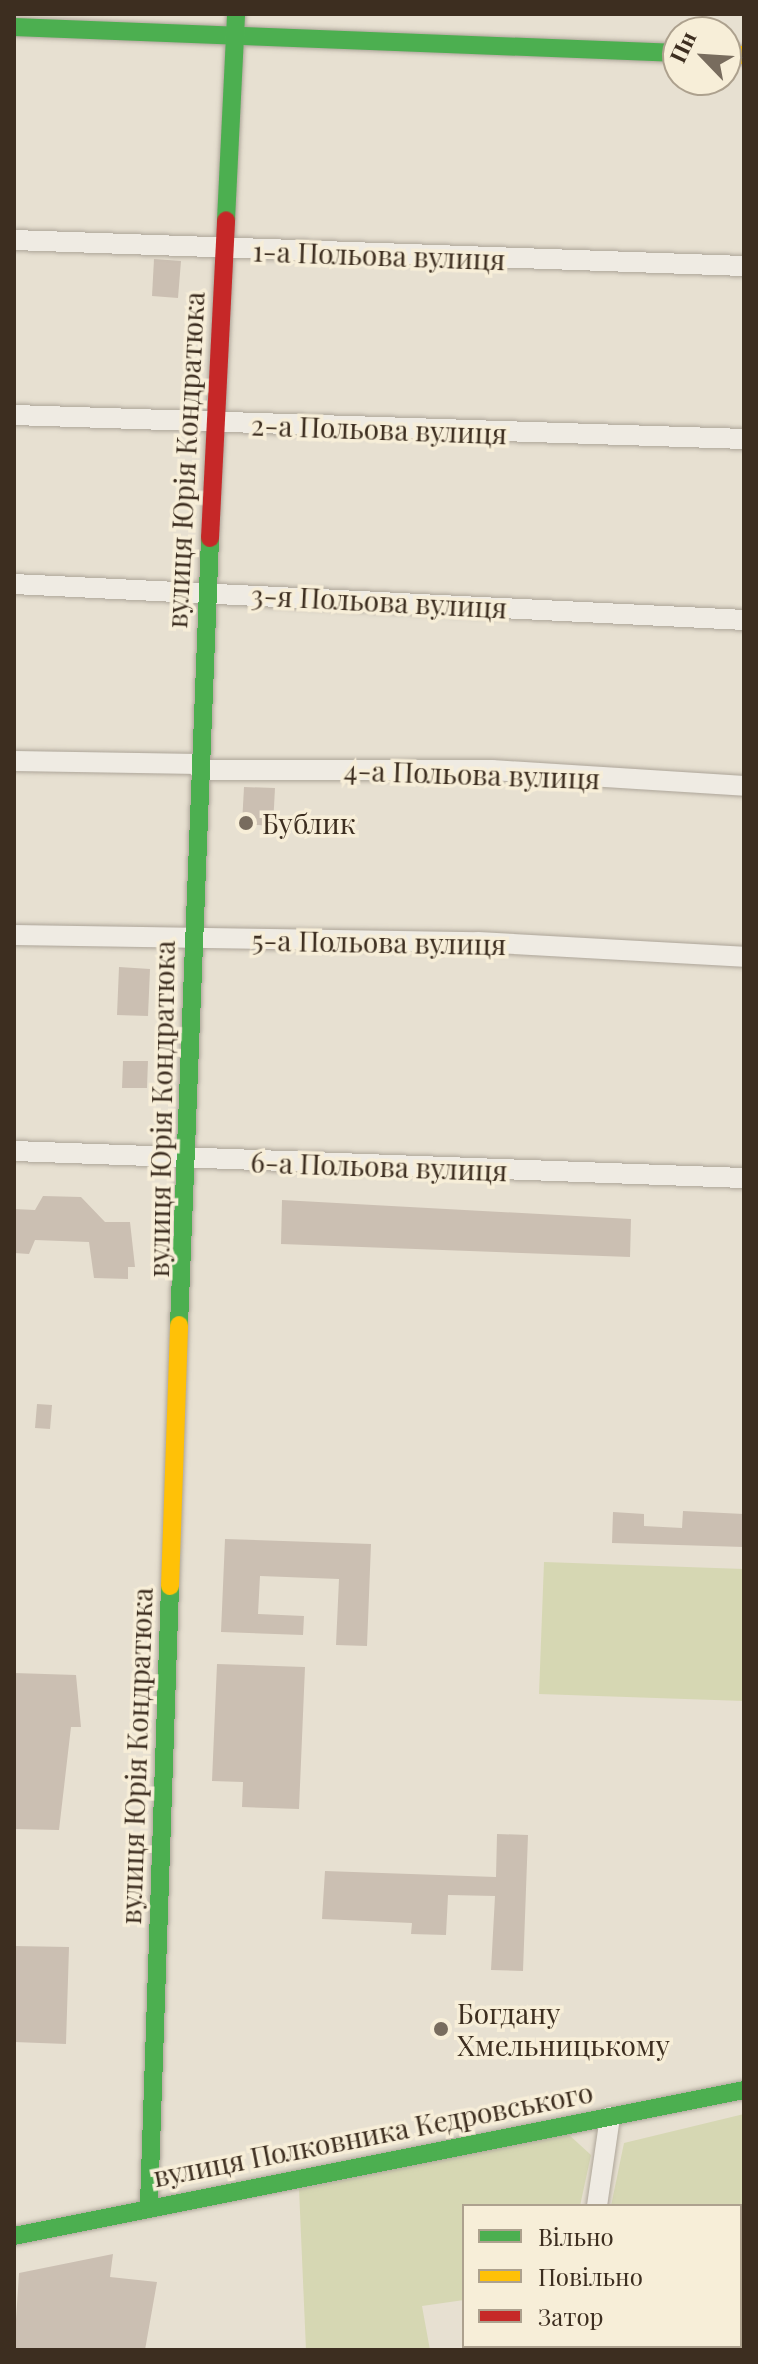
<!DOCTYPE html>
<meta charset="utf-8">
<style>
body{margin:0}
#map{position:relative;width:758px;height:2364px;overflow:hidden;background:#e7e0d1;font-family:"Playfair Display",serif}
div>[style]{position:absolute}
.green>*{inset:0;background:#d6d7b3}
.building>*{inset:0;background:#cbbfb2}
.roads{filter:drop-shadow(0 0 2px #ada599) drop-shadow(0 0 2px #ada599)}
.street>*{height:20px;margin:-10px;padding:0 10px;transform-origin:10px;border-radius:10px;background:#efebe3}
.fast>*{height:18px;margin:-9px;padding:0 9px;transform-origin:9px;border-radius:9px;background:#4caf50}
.slow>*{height:18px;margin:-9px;padding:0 9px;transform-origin:9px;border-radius:9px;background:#ffc107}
.jam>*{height:18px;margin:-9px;padding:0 9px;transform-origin:9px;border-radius:9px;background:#c62828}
.dots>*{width:22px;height:22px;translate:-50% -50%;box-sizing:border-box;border:4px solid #f7eed8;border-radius:50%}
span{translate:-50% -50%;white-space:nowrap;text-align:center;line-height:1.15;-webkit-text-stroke:7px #f7eed8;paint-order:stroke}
.street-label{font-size:28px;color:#3d2e20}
.poi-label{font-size:28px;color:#3d2e20}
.left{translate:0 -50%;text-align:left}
.frame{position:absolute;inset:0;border:16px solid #3d2e20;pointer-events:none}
.legend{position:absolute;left:462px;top:2204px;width:280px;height:144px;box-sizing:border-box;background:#f7eed8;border:2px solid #ada18e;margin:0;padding:10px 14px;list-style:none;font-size:24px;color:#3d2e20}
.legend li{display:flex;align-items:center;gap:16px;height:40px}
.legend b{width:40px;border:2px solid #ada18e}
.north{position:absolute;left:662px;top:16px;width:80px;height:80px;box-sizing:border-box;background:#f7eed8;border:2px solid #ada18e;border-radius:50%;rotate:295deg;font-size:22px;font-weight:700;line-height:32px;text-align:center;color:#3d2e20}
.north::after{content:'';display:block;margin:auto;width:28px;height:36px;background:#786c5e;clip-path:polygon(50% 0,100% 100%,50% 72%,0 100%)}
</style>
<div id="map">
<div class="green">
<div style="clip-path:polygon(544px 1562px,744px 1569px,744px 1701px,539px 1694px)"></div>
<div style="clip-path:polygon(744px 2114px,744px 2350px,583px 2350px,740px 2346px,740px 2206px,611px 2206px,624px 2143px)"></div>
<div style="clip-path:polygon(567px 2133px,591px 2155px,580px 2206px,464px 2206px,464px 2300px,422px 2306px,430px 2350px,306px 2350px,299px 2189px)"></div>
</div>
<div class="building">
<div style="clip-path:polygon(154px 259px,181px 261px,178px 298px,152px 296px)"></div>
<div style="clip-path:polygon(244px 787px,275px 788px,273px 826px,242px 824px)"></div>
<div style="clip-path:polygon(119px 967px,150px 969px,148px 1016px,117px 1015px)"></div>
<div style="clip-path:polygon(123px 1061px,148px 1061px,147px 1088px,122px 1088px)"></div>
<div style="clip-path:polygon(43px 1196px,81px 1197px,105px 1222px,130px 1222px,135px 1267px,128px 1267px,128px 1279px,94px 1278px,89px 1242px,35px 1240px,29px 1254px,14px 1253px,14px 1209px,35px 1210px)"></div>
<div style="clip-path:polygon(282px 1200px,631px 1219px,630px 1257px,281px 1244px)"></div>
<div style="clip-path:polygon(37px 1404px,52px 1405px,50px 1429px,35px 1428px)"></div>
<div style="clip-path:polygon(683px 1511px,744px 1514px,744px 1547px,612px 1543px,613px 1512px,644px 1514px,644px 1526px,682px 1528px)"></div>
<div style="clip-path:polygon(225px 1539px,371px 1544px,367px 1646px,336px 1645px,339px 1579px,260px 1576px,258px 1614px,304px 1616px,303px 1635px,221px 1632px)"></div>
<div style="clip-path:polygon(217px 1664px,305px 1667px,299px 1809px,242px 1807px,243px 1782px,212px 1781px)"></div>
<div style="clip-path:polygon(14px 1673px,76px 1675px,81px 1727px,71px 1727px,59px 1830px,14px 1829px)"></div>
<div style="clip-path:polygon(497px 1834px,528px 1835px,523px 1971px,491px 1970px,495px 1896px,448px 1895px,446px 1935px,411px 1934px,412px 1923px,322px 1919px,325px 1871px,496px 1877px)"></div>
<div style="clip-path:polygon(14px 1946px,69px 1947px,66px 2044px,14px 2042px)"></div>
<div style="clip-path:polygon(113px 2254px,110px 2277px,157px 2282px,145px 2350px,14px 2350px,19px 2273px)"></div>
</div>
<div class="roads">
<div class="street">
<div style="left:14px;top:240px;width:730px;rotate:2.04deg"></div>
<div style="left:14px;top:415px;width:730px;rotate:1.88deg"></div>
<div style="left:14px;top:584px;width:731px;rotate:2.82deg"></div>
<div style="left:14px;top:761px;width:185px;rotate:0.9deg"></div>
<div style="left:200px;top:770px;width:292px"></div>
<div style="left:492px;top:770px;width:253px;rotate:3.6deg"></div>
<div style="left:14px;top:935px;width:464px;rotate:0.9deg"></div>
<div style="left:478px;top:942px;width:266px;rotate:3.2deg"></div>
<div style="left:14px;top:1151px;width:730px;rotate:2.12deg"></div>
<div style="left:597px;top:2206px;width:90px;rotate:-81.7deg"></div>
<div style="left:567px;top:2350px;width:4px;rotate:-90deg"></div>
</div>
<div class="fast">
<div style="left:14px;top:27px;width:665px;rotate:2.24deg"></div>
<div style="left:226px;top:220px;width:206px;rotate:-87.2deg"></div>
<div style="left:179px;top:1325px;width:788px;rotate:-87.74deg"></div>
<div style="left:149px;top:2204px;width:618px;rotate:-88.05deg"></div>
<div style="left:14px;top:2236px;width:744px;rotate:-11.31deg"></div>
</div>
<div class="slow">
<div style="left:726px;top:55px;width:18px"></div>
<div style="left:170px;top:1586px;width:261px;rotate:-88deg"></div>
</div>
<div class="jam">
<div style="left:210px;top:538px;width:318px;rotate:-87.1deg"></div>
</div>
</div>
<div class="dots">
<div style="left:246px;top:823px;background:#786c5e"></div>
<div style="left:441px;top:2029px;background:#786c5e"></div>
</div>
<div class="street-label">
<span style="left:379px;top:255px;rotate:2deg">1-а Польова вулиця</span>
<span style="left:379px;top:429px;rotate:2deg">2-а Польова вулиця</span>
<span style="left:185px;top:460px;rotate:-87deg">вулиця Юрія Кондратюка</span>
<span style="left:379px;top:601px;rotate:3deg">3-я Польова вулиця</span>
<span style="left:472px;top:774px;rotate:2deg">4-а Польова вулиця</span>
<span style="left:379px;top:942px;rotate:1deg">5-а Польова вулиця</span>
<span style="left:161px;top:1109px;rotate:-89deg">вулиця Юрія Кондратюка</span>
<span style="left:379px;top:1166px;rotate:2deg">6-а Польова вулиця</span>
<span style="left:136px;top:1756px;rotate:-88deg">вулиця Юрія Кондратюка</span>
<span style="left:373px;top:2134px;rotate:-11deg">вулиця Полковника Кедровського</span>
</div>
<div class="poi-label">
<span class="left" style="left:262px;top:823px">Бублик</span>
<span class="left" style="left:457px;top:2029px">Богдану<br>Хмельницькому</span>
</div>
<div class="frame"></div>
<ul class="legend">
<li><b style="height:10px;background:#4caf50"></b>Вільно</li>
<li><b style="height:10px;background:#ffc107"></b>Повільно</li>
<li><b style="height:10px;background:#c62828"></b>Затор</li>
</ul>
<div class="north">Пн</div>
</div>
